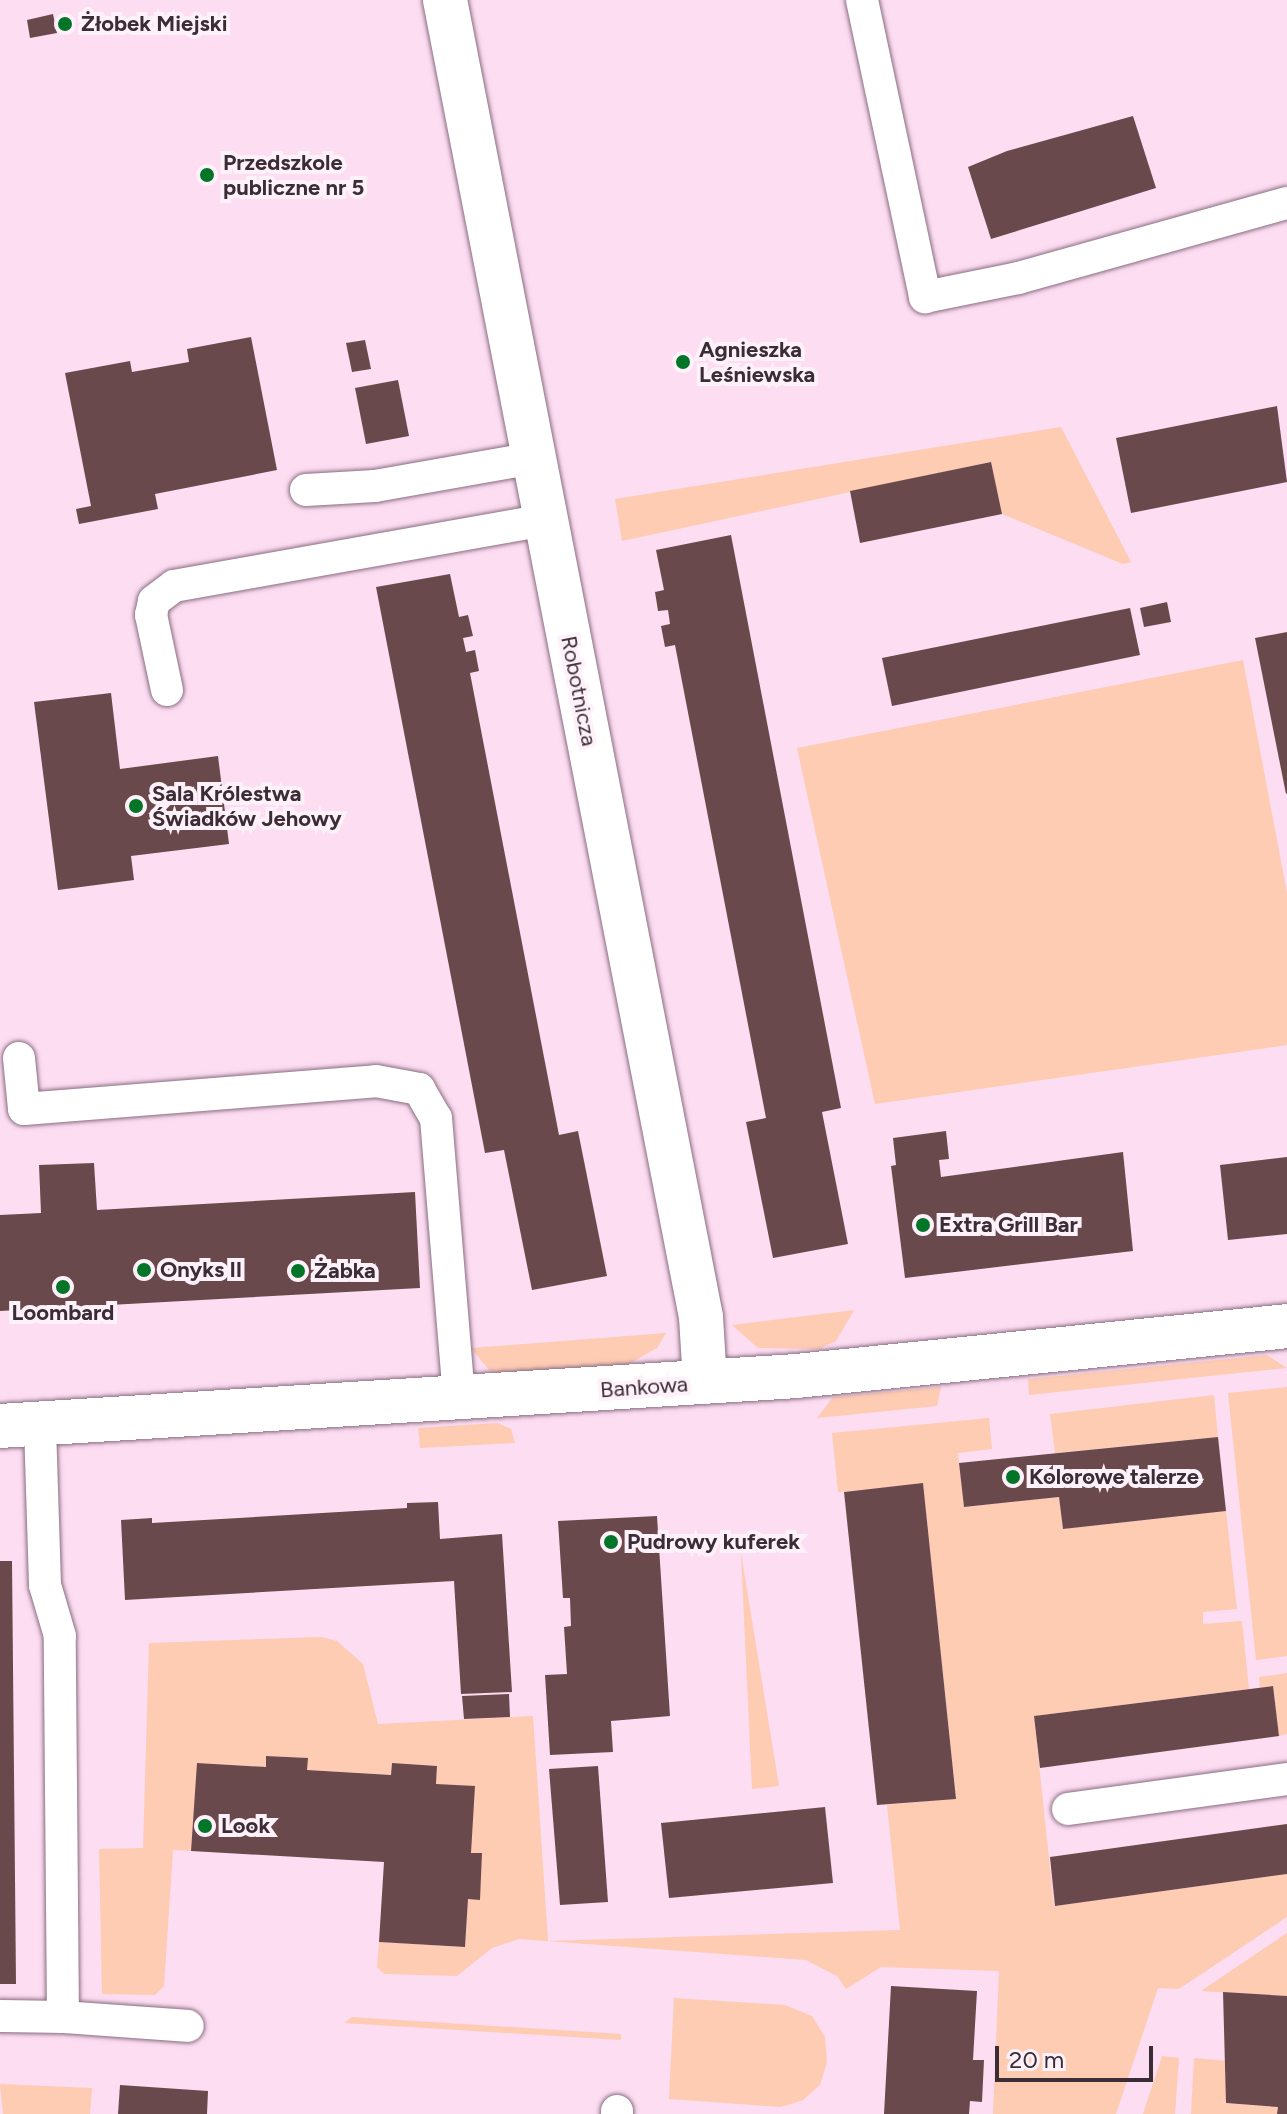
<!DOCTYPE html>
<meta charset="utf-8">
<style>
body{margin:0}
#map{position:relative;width:1287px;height:2114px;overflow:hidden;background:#fdddf2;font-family:Figtree,sans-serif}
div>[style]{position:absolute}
.green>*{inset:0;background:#fecbb3}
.building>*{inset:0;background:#6a494c}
.roads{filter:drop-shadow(0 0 2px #896d80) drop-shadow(0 0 2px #896d80)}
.lane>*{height:32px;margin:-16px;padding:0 16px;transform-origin:16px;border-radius:16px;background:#fff}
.street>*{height:44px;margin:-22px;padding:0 22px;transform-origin:22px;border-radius:22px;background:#fff}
.dots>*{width:22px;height:22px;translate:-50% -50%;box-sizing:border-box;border:4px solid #fef1f9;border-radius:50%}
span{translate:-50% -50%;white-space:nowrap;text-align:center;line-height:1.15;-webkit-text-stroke:8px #fef1f9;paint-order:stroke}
.poi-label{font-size:22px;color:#3a2d36;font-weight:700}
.left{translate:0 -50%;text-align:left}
.street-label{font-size:22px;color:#3a2d36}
.scale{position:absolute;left:995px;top:2046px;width:158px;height:36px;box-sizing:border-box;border:4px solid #3a2d36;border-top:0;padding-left:10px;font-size:24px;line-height:28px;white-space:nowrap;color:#3a2d36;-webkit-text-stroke:6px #fef1f9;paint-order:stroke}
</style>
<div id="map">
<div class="green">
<div style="clip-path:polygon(1061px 427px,1131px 562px,1123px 564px,1002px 514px,990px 462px,622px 541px,615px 499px)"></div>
<div style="clip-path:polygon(1243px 660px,1287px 893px,1287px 1045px,875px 1104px,797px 748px)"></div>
<div style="clip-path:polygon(854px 1310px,836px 1341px,819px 1349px,758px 1348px,732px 1325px)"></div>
<div style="clip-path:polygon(666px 1333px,657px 1348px,627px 1365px,505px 1374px,489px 1370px,471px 1348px)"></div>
<div style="clip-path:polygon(1267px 1355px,1287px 1368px,1029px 1395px,1028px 1379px)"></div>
<div style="clip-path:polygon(941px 1387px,937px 1406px,817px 1418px,833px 1397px)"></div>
<div style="clip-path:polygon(1287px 1387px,1287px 1656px,1256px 1660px,1228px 1393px)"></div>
<div style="clip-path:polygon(1214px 1395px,1218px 1437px,1055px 1453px,1050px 1414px)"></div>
<div style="clip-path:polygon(989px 1418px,992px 1449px,958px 1453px,964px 1507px,1059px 1497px,1063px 1529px,1226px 1511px,1237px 1609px,1203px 1612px,1203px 1624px,1242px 1621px,1249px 1689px,1034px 1716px,1054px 1906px,1287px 1874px,1287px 1917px,1179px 1989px,1158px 1988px,1116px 2114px,993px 2114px,999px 1971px,881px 1967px,846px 1989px,837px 1976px,806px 1960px,519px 1939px,492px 1948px,457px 1976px,384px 1974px,377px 1967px,379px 1942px,465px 1947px,468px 1899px,482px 1853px,471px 1853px,436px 1784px,437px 1766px,392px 1763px,391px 1775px,307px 1770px,307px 1758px,267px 1756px,266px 1767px,198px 1763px,191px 1851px,173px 1850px,164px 1986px,155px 1995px,102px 1994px,99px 1849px,143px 1848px,149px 1643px,321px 1637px,337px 1641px,363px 1664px,378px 1724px,533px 1716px,548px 1941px,900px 1930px,887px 1805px,956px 1798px,923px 1484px,838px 1492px,832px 1433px)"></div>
<div style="clip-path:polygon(497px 1423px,511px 1429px,515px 1443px,420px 1448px,418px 1428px)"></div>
<div style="clip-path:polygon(741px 1553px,779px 1786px,752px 1789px)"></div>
<div style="clip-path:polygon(1287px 1673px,1287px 1734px,1279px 1736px,1273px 1687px,1260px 1688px,1259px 1677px)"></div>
<div style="clip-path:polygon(1287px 1933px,1287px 1996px,1201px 1991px)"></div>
<div style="clip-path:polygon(674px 1998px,785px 2005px,812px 2016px,825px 2037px,827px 2062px,820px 2085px,803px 2100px,781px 2107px,669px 2099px)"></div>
<div style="clip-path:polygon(352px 2017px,528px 2028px,621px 2034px,621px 2040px,344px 2023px)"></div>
<div style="clip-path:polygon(1162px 2056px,1179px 2058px,1175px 2114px,1143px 2114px)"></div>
<div style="clip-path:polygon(1194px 2058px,1229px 2061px,1226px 2102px,1221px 2103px,1278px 2107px,1277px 2114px,1191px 2114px)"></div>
<div style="clip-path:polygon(0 2084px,92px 2088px,90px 2114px,3px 2114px)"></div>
</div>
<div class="building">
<div style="clip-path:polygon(53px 14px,57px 33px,30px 38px,27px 20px)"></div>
<div style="clip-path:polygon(1133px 116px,1156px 188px,991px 239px,968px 167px,1007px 151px)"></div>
<div style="clip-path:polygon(251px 337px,277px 470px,155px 494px,158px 509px,79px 524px,76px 509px,91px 506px,65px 373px,130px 361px,132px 372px,189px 362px,187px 349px)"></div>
<div style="clip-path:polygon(365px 340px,371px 369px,352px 372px,346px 343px)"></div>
<div style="clip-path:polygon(398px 380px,409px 436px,366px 444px,355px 388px)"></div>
<div style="clip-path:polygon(1277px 406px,1287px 482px,1131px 513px,1116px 438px)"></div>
<div style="clip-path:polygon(991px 462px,1002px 514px,860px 543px,850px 491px)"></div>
<div style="clip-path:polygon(731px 535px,841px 1108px,822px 1112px,848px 1244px,773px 1258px,746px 1122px,766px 1118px,675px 645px,665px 647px,661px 626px,670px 624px,668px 610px,658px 611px,655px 592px,664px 590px,656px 550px)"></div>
<div style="clip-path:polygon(450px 574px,459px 617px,468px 615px,473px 636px,463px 638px,466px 652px,475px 650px,479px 671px,470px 673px,559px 1135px,578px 1131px,607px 1276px,532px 1290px,504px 1150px,485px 1153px,376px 587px)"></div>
<div style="clip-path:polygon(1167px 602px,1171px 622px,1144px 627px,1140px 608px)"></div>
<div style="clip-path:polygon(1130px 608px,1140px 655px,892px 706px,882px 658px)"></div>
<div style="clip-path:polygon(1287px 632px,1287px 793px,1286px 794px,1255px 638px)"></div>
<div style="clip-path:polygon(111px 693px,120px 769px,218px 756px,229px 844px,131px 856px,134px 880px,58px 890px,34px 702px)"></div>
<div style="clip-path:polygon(946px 1131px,949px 1159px,939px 1160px,941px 1177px,1123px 1152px,1133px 1251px,905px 1278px,891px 1166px,896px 1165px,893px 1138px)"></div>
<div style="clip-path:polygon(1287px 1157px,1287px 1234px,1228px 1240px,1220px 1165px)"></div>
<div style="clip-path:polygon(94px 1163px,97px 1210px,415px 1192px,420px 1288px,0 1311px,0 1215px,41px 1213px,39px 1165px)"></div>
<div style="clip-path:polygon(1218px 1437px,1226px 1511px,1063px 1529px,1059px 1497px,964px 1507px,959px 1463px)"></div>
<div style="clip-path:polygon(923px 1483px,956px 1799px,877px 1805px,844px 1492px)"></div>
<div style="clip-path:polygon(438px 1502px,440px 1539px,502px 1534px,512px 1692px,461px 1694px,454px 1581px,125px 1600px,121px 1520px,152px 1518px,152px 1523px,407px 1508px,407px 1503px)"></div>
<div style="clip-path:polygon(657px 1516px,670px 1716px,611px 1721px,613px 1752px,550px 1755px,545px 1675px,567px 1674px,564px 1627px,571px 1626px,570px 1598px,563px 1598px,558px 1521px)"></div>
<div style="clip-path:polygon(0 1561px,12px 1561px,16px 1984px,0 1984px)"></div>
<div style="clip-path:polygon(1273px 1686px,1279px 1736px,1040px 1768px,1034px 1716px)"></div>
<div style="clip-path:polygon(509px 1694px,510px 1717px,464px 1719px,462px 1696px)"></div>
<div style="clip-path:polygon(266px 1756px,308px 1758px,307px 1770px,391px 1775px,392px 1763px,437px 1766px,436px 1784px,475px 1786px,471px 1853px,482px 1853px,480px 1900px,468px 1899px,465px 1947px,379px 1942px,384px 1862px,191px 1851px,197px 1763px,266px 1767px)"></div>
<div style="clip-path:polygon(598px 1766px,608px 1902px,560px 1905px,549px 1769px)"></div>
<div style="clip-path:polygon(825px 1807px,833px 1883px,669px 1898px,661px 1823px)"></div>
<div style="clip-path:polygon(1287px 1824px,1287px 1874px,1055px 1906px,1050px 1857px)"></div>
<div style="clip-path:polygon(891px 1986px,977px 1991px,973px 2060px,984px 2060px,982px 2102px,970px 2101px,969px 2114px,884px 2114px)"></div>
<div style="clip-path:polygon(1223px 1992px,1287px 1996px,1287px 2114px,1277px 2114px,1278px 2107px,1226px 2103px)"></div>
<div style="clip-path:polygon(120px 2085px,208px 2091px,207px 2114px,118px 2114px)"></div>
</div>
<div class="roads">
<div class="lane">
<div style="left:862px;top:0;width:304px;rotate:78deg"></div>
<div style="left:925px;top:297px;width:95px;rotate:-11.5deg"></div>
<div style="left:1018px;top:278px;width:279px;rotate:-15.6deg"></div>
<div style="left:306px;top:490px;width:69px;rotate:-3.3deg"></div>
<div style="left:375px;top:486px;width:160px;rotate:-10deg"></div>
<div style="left:167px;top:690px;width:77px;rotate:-102deg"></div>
<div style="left:151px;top:615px;width:14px;rotate:-78deg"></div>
<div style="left:154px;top:601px;width:25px;rotate:-37deg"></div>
<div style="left:174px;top:586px;width:378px;rotate:-10.1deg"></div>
<div style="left:19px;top:1058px;width:51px;rotate:84.4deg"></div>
<div style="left:24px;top:1109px;width:353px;rotate:-4.5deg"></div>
<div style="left:376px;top:1081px;width:44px;rotate:10.5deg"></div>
<div style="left:419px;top:1089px;width:34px;rotate:60deg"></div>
<div style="left:436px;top:1118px;width:283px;rotate:85.3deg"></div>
<div style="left:1068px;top:1809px;width:221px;rotate:-7.8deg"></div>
<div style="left:0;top:2016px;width:63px;rotate:0.9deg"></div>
<div style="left:63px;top:2017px;width:381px;rotate:-90.5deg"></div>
<div style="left:60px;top:1636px;width:53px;rotate:-106.4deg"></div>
<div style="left:45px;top:1585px;width:161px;rotate:-91.8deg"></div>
<div style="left:63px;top:2017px;width:125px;rotate:4.1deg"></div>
<div style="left:617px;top:2111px;width:3px;rotate:90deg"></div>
</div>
<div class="street">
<div style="left:445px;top:0;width:1342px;rotate:79deg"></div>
<div style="left:701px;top:1317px;width:65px;rotate:86.5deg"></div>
<div style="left:0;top:1426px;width:798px;rotate:-3.59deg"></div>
<div style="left:796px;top:1376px;width:494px;rotate:-5.8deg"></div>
</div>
</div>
<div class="dots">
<div style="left:65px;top:24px;background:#037529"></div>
<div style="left:207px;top:175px;background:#037529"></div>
<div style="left:683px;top:362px;background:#037529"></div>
<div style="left:136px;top:806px;background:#037529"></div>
<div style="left:923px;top:1225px;background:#037529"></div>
<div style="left:144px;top:1270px;background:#037529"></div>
<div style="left:298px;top:1271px;background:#037529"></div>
<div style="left:63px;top:1287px;background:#037529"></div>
<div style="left:1013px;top:1477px;background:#037529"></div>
<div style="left:611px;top:1542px;background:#037529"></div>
<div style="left:205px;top:1826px;background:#037529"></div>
</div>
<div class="poi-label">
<span class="left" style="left:81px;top:24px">Żłobek Miejski</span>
<span class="left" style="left:223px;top:175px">Przedszkole<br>publiczne nr 5</span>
<span class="left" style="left:699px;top:362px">Agnieszka<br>Leśniewska</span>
<span class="left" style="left:152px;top:806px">Sala Królestwa<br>Świadków Jehowy</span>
<span class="left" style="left:939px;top:1225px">Extra Grill Bar</span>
<span class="left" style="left:160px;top:1270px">Onyks II</span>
<span class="left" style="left:314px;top:1271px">Żabka</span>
<span style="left:63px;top:1313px">Loombard</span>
<span class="left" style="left:1029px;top:1477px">Kolorowe talerze</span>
<span class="left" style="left:627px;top:1542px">Pudrowy kuferek</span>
<span class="left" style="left:221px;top:1826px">Look</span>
</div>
<div class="street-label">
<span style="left:579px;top:691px;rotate:79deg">Robotnicza</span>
<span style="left:644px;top:1387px;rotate:-4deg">Bankowa</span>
</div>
<div class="scale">20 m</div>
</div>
